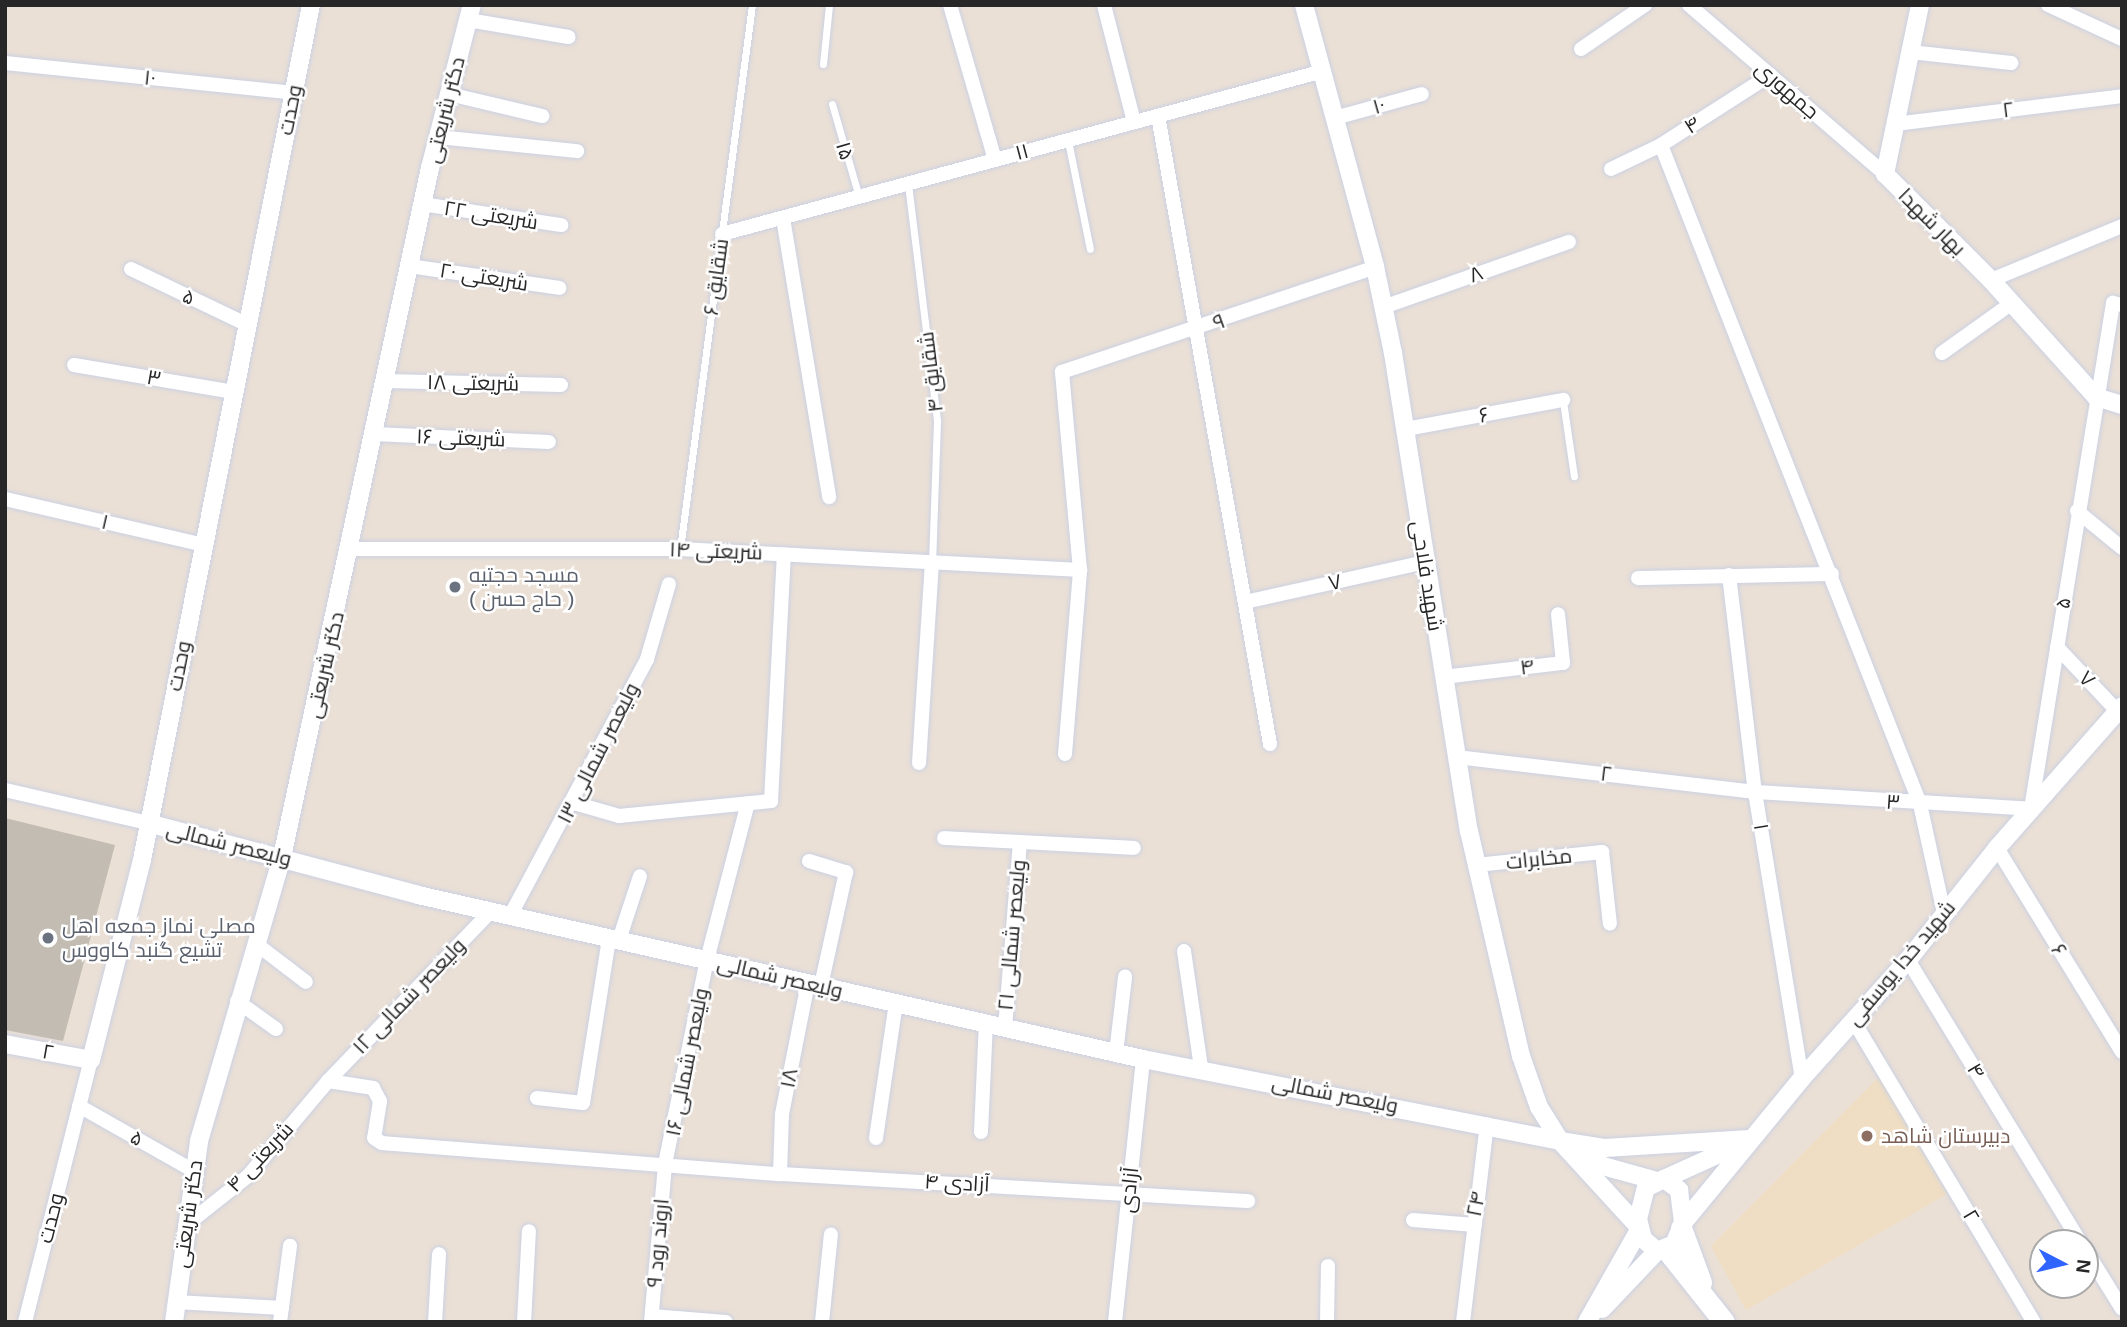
<!DOCTYPE html>
<meta charset="utf-8">
<style>
body{margin:0}
#map{position:relative;width:2127px;height:1327px;overflow:hidden;background:#ebe0d6;font-family:Helvetica,Cairo,sans-serif}
div>[style]{position:absolute}
.education>*{inset:0;background:#efdec3}
.building>*{inset:0;background:#c2bcb3}
.roads{filter:drop-shadow(0 0 2px #cbd1e2) drop-shadow(0 0 2px #cbd1e2)}
.service>*{height:7px;margin:-3.5px;padding:0 3.5px;transform-origin:3.5px;border-radius:3.5px;background:#fff}
.minor>*{height:14px;margin:-7px;padding:0 7px;transform-origin:7px;border-radius:7px;background:#fff}
.tertiary>*{height:18px;margin:-9px;padding:0 9px;transform-origin:9px;border-radius:9px;background:#fff}
.secondary>*{height:21px;margin:-10.5px;padding:0 10.5px;transform-origin:10.5px;border-radius:10.5px;background:#fff}
.dots>*{width:19px;height:19px;translate:-50% -50%;box-sizing:border-box;border:4px solid #fff;border-radius:50%}
span{translate:-50% -50%;white-space:nowrap;text-align:center;line-height:1.15;-webkit-text-stroke:5px #fff;paint-order:stroke}
.street-label{font-size:21px;color:#272727}
.worship-label{font-size:21px;color:#5b616d}
.left{translate:0 -50%;text-align:left}
.education-label{font-size:21px;color:#785e54}
.frame{position:absolute;inset:0;border:7px solid #272727;pointer-events:none}
.north{position:absolute;left:2029px;top:1229px;width:70px;height:70px;box-sizing:border-box;background:#fff;border:2px solid #a9a9a9;border-radius:50%;rotate:97deg;font-size:19px;font-weight:700;line-height:28px;text-align:center;color:#272727}
.north::after{content:'';display:block;margin:auto;width:24px;height:32px;background:#2f64ff;clip-path:polygon(50% 0,100% 100%,50% 72%,0 100%)}
</style>
<div id="map">
<div class="education">
<div style="clip-path:polygon(1879px 1077px,1947px 1194px,1746px 1310px,1711px 1246px)"></div>
</div>
<div class="building">
<div style="clip-path:polygon(5px 818px,115px 845px,63px 1041px,5px 1030px)"></div>
</div>
<div class="roads">
<div class="service">
<div style="left:823px;top:64px;width:59px;rotate:-84.2deg"></div>
<div style="left:832px;top:104px;width:97px;rotate:73.8deg"></div>
<div style="left:1068px;top:141px;width:110px;rotate:78.5deg"></div>
<div style="left:908px;top:184px;width:239px;rotate:83deg"></div>
<div style="left:937px;top:421px;width:141px;rotate:92deg"></div>
<div style="left:1563px;top:401px;width:76px;rotate:81.7deg"></div>
<div style="left:680px;top:549px;width:549px;rotate:-82.46deg"></div>
</div>
<div class="minor">
<div style="left:950px;top:5px;width:161px;rotate:73.8deg"></div>
<div style="left:1104px;top:5px;width:121px;rotate:75.6deg"></div>
<div style="left:1689px;top:5px;width:259px;rotate:40.8deg"></div>
<div style="left:2048px;top:5px;width:81px;rotate:24.7deg"></div>
<div style="left:468px;top:20px;width:102px;rotate:9.6deg"></div>
<div style="left:1581px;top:49px;width:78px;rotate:-34.5deg"></div>
<div style="left:1910px;top:52px;width:102px;rotate:6.2deg"></div>
<div style="left:5px;top:63px;width:291px;rotate:5.9deg"></div>
<div style="left:449px;top:94px;width:96px;rotate:13.3deg"></div>
<div style="left:1158px;top:116px;width:638px;rotate:79.89deg"></div>
<div style="left:1335px;top:118px;width:90px;rotate:-15.4deg"></div>
<div style="left:1895px;top:124px;width:229px;rotate:-7deg"></div>
<div style="left:438px;top:137px;width:140px;rotate:5.8deg"></div>
<div style="left:1661px;top:145px;width:708px;rotate:68.54deg"></div>
<div style="left:1920px;top:804px;width:112px;rotate:77.6deg"></div>
<div style="left:1611px;top:169px;width:55px;rotate:-25.6deg"></div>
<div style="left:1661px;top:145px;width:130px;rotate:-32.7deg"></div>
<div style="left:422px;top:204px;width:141px;rotate:8.6deg"></div>
<div style="left:783px;top:218px;width:283px;rotate:80.6deg"></div>
<div style="left:722px;top:234px;width:623px;rotate:-15.17deg"></div>
<div style="left:409px;top:266px;width:152px;rotate:8.3deg"></div>
<div style="left:131px;top:269px;width:130px;rotate:25.6deg"></div>
<div style="left:1991px;top:280px;width:142px;rotate:-22.4deg"></div>
<div style="left:1383px;top:307px;width:197px;rotate:-19.3deg"></div>
<div style="left:1942px;top:353px;width:86px;rotate:-35.5deg"></div>
<div style="left:74px;top:365px;width:162px;rotate:9.6deg"></div>
<div style="left:384px;top:381px;width:177px;rotate:1.3deg"></div>
<div style="left:1406px;top:429px;width:160px;rotate:-10.5deg"></div>
<div style="left:374px;top:434px;width:175px;rotate:2.6deg"></div>
<div style="left:5px;top:499px;width:204px;rotate:13deg"></div>
<div style="left:2077px;top:511px;width:58px;rotate:39.4deg"></div>
<div style="left:352px;top:549px;width:328px"></div>
<div style="left:680px;top:549px;width:401px;rotate:3deg"></div>
<div style="left:1729px;top:575px;width:219px;rotate:83.2deg"></div>
<div style="left:1755px;top:792px;width:290px;rotate:80.7deg"></div>
<div style="left:1638px;top:578px;width:194px;rotate:-1.2deg"></div>
<div style="left:1245px;top:602px;width:184px;rotate:-12.5deg"></div>
<div style="left:2057px;top:647px;width:88px;rotate:46.8deg"></div>
<div style="left:1443px;top:677px;width:121px;rotate:-6.7deg"></div>
<div style="left:1563px;top:663px;width:49px;rotate:-95.8deg"></div>
<div style="left:1065px;top:754px;width:185px;rotate:-85.3deg"></div>
<div style="left:1080px;top:570px;width:199px;rotate:-95.2deg"></div>
<div style="left:1062px;top:372px;width:330px;rotate:-18.5deg"></div>
<div style="left:1457px;top:757px;width:300px;rotate:6.7deg"></div>
<div style="left:1755px;top:792px;width:277px;rotate:3.5deg"></div>
<div style="left:2031px;top:809px;width:513px;rotate:-80.79deg"></div>
<div style="left:2113px;top:303px;width:9px;rotate:13deg"></div>
<div style="left:919px;top:763px;width:201px;rotate:-86.3deg"></div>
<div style="left:5px;top:790px;width:147px;rotate:13deg"></div>
<div style="left:574px;top:803px;width:47px;rotate:16.1deg"></div>
<div style="left:619px;top:816px;width:153px;rotate:-5.6deg"></div>
<div style="left:771px;top:801px;width:247px;rotate:-87deg"></div>
<div style="left:944px;top:838px;width:190px;rotate:3deg"></div>
<div style="left:1997px;top:848px;width:239px;rotate:58.5deg"></div>
<div style="left:809px;top:861px;width:39px;rotate:17deg"></div>
<div style="left:846px;top:872px;width:117px;rotate:102.4deg"></div>
<div style="left:1476px;top:865px;width:127px;rotate:-5.9deg"></div>
<div style="left:1602px;top:852px;width:72px;rotate:83.7deg"></div>
<div style="left:510px;top:916px;width:291px;rotate:-61.9deg"></div>
<div style="left:647px;top:659px;width:78px;rotate:-73.7deg"></div>
<div style="left:619px;top:940px;width:67px;rotate:-71.8deg"></div>
<div style="left:255px;top:943px;width:64px;rotate:37.4deg"></div>
<div style="left:1184px;top:951px;width:118px;rotate:81.7deg"></div>
<div style="left:1908px;top:960px;width:332px;rotate:58.6deg"></div>
<div style="left:237px;top:1001px;width:48px;rotate:35.7deg"></div>
<div style="left:1853px;top:1020px;width:352px;rotate:59.1deg"></div>
<div style="left:1005px;top:1028px;width:186px;rotate:-85.4deg"></div>
<div style="left:1116px;top:1053px;width:77px;rotate:-83.2deg"></div>
<div style="left:328px;top:1081px;width:46px;rotate:8.8deg"></div>
<div style="left:373px;top:1088px;width:15px;rotate:62deg"></div>
<div style="left:380px;top:1101px;width:37px;rotate:99deg"></div>
<div style="left:374px;top:1138px;width:9px;rotate:32deg"></div>
<div style="left:382px;top:1143px;width:399px;rotate:4.5deg"></div>
<div style="left:780px;top:1174px;width:469px;rotate:3.3deg"></div>
<div style="left:537px;top:1098px;width:46px;rotate:6.2deg"></div>
<div style="left:583px;top:1103px;width:167px;rotate:-81deg"></div>
<div style="left:79px;top:1106px;width:132px;rotate:29.5deg"></div>
<div style="left:981px;top:1132px;width:109px;rotate:-87.4deg"></div>
<div style="left:876px;top:1138px;width:136px;rotate:-81.6deg"></div>
<div style="left:780px;top:1174px;width:60px;rotate:-88.1deg"></div>
<div style="left:782px;top:1114px;width:134px;rotate:-78.8deg"></div>
<div style="left:1413px;top:1220px;width:62px;rotate:4.6deg"></div>
<div style="left:185px;top:1226px;width:80px;rotate:-38.4deg"></div>
<div style="left:248px;top:1176px;width:124px;rotate:-49.9deg"></div>
<div style="left:328px;top:1081px;width:234px;rotate:-46.2deg"></div>
<div style="left:2085px;top:1249px;width:70px;rotate:58.3deg"></div>
<div style="left:176px;top:1302px;width:106px;rotate:3.2deg"></div>
<div style="left:652px;top:1316px;width:74px;rotate:4.6deg"></div>
<div style="left:25px;top:1322px;width:270px;rotate:-75.9deg"></div>
<div style="left:280px;top:1322px;width:77px;rotate:-82.5deg"></div>
<div style="left:435px;top:1322px;width:68px;rotate:-86.6deg"></div>
<div style="left:524px;top:1322px;width:91px;rotate:-86.9deg"></div>
<div style="left:651px;top:1322px;width:159px;rotate:-84.9deg"></div>
<div style="left:665px;top:1164px;width:208px;rotate:-78.4deg"></div>
<div style="left:707px;top:960px;width:162px;rotate:-75.4deg"></div>
<div style="left:822px;top:1322px;width:88px;rotate:-84.2deg"></div>
<div style="left:1115px;top:1322px;width:264px;rotate:-83.9deg"></div>
<div style="left:1327px;top:1322px;width:56px;rotate:-89deg"></div>
<div style="left:1463px;top:1322px;width:199px;rotate:-83.1deg"></div>
</div>
<div class="tertiary">
<div style="left:1304px;top:5px;width:271px;rotate:74.8deg"></div>
<div style="left:1375px;top:267px;width:88px;rotate:78.2deg"></div>
<div style="left:1393px;top:353px;width:484px;rotate:81deg"></div>
<div style="left:1469px;top:831px;width:231px;rotate:77deg"></div>
<div style="left:1521px;top:1056px;width:54px;rotate:70.6deg"></div>
<div style="left:1539px;top:1107px;width:40px;rotate:58deg"></div>
<div style="left:1560px;top:1141px;width:115px;rotate:47.5deg"></div>
<div style="left:1920px;top:5px;width:173px;rotate:101.7deg"></div>
<div style="left:1885px;top:174px;width:150px;rotate:45deg"></div>
<div style="left:1991px;top:280px;width:157px;rotate:48.1deg"></div>
<div style="left:2096px;top:397px;width:27px;rotate:17deg"></div>
<div style="left:148px;top:823px;width:279px;rotate:14.9deg"></div>
<div style="left:418px;top:895px;width:743px;rotate:12.75deg"></div>
<div style="left:1143px;top:1059px;width:425px;rotate:11.1deg"></div>
<div style="left:1560px;top:1141px;width:46px;rotate:8.8deg"></div>
<div style="left:1605px;top:1148px;width:145px;rotate:-3.6deg"></div>
<div style="left:5px;top:1044px;width:87px;rotate:10.5deg"></div>
<div style="left:91px;top:1060px;width:206px;rotate:-75.7deg"></div>
<div style="left:142px;top:860px;width:872px;rotate:-78.82deg"></div>
<div style="left:1576px;top:1150px;width:31px;rotate:31deg"></div>
<div style="left:1603px;top:1166px;width:53px;rotate:15.4deg"></div>
<div style="left:1664px;top:1179px;width:19px;rotate:36deg"></div>
<div style="left:1679px;top:1190px;width:33px;rotate:83deg"></div>
<div style="left:1683px;top:1223px;width:23px;rotate:113deg"></div>
<div style="left:1674px;top:1244px;width:18px;rotate:158deg"></div>
<div style="left:1657px;top:1251px;width:18px;rotate:-139deg"></div>
<div style="left:1643px;top:1239px;width:21px;rotate:-104deg"></div>
<div style="left:1638px;top:1219px;width:32px;rotate:-76deg"></div>
<div style="left:1646px;top:1188px;width:20px;rotate:-27deg"></div>
<div style="left:1664px;top:1179px;width:85px;rotate:-24.4deg"></div>
<div style="left:1683px;top:1223px;width:188px;rotate:-50.6deg"></div>
<div style="left:1802px;top:1078px;width:159px;rotate:-48.1deg"></div>
<div style="left:1908px;top:960px;width:143px;rotate:-51.5deg"></div>
<div style="left:1997px;top:848px;width:189px;rotate:-48.6deg"></div>
<div style="left:1602px;top:1309px;width:80px;rotate:-46.5deg"></div>
<div style="left:174px;top:1322px;width:183px;rotate:-82.1deg"></div>
<div style="left:199px;top:1141px;width:296px;rotate:-73.7deg"></div>
<div style="left:282px;top:857px;width:705px;rotate:-77.88deg"></div>
<div style="left:430px;top:168px;width:168px;rotate:-75.6deg"></div>
<div style="left:1587px;top:1322px;width:106px;rotate:-60.5deg"></div>
</div>
<div class="secondary">
<div style="left:1681px;top:1228px;width:58px;rotate:69.7deg"></div>
<div style="left:1666px;top:1249px;width:93px;rotate:51.5deg"></div>
</div>
</div>
<div class="dots">
<div style="left:455px;top:587px;background:#6b7280"></div>
<div style="left:48px;top:938px;background:#6b7280"></div>
<div style="left:1867px;top:1136px;background:#8d6e63"></div>
</div>
<div class="street-label">
<span style="left:150px;top:78px;rotate:6deg">۱۰</span>
<span style="left:1787px;top:90px;rotate:41deg">جمهوری</span>
<span style="left:1379px;top:106px;rotate:-16deg">۱۰</span>
<span style="left:290px;top:110px;rotate:-79deg">وحدت</span>
<span style="left:445px;top:110px;rotate:-76deg">دکتر شریعتی</span>
<span style="left:2008px;top:110px;rotate:-7deg">۲</span>
<span style="left:1692px;top:125px;rotate:-33deg">۴</span>
<span style="left:845px;top:151px;rotate:74deg">۱۵</span>
<span style="left:1022px;top:152px;rotate:-15deg">۱۱</span>
<span style="left:491px;top:215px;rotate:9deg">شریعتی ۲۲</span>
<span style="left:1932px;top:222px;rotate:45deg">بهار شهدا</span>
<span style="left:1476px;top:274px;rotate:-19deg">۸</span>
<span style="left:484px;top:277px;rotate:9deg">شریعتی ۲۰</span>
<span style="left:716px;top:277px;rotate:-82deg">شقایق ۶</span>
<span style="left:189px;top:297px;rotate:25deg">۵</span>
<span style="left:1219px;top:322px;rotate:-20deg">۹</span>
<span style="left:931px;top:372px;rotate:-97deg">شقایق ۴</span>
<span style="left:154px;top:378px;rotate:10deg">۳</span>
<span style="left:473px;top:383px;rotate:1deg">شریعتی ۱۸</span>
<span style="left:1484px;top:415px;rotate:-11deg">۶</span>
<span style="left:461px;top:438px;rotate:2deg">شریعتی ۱۶</span>
<span style="left:105px;top:522px;rotate:13deg">۱</span>
<span style="left:716px;top:551px;rotate:2deg">شریعتی ۱۴</span>
<span style="left:1427px;top:576px;rotate:81deg">شهید فلاحی</span>
<span style="left:1335px;top:582px;rotate:-12deg">۷</span>
<span style="left:2063px;top:603px;rotate:-81deg">۵</span>
<span style="left:325px;top:665px;rotate:-77deg">دکتر شریعتی</span>
<span style="left:179px;top:666px;rotate:-79deg">وحدت</span>
<span style="left:1527px;top:667px;rotate:-7deg">۴</span>
<span style="left:2087px;top:679px;rotate:46deg">۷</span>
<span style="left:598px;top:753px;rotate:-63deg">ولیعصر شمالی ۱۳</span>
<span style="left:1606px;top:774px;rotate:7deg">۲</span>
<span style="left:1893px;top:802px;rotate:4deg">۳</span>
<span style="left:1761px;top:827px;rotate:81deg">۱</span>
<span style="left:229px;top:844px;rotate:14deg">ولیعصر شمالی</span>
<span style="left:1539px;top:859px;rotate:-6deg">مخابرات</span>
<span style="left:1012px;top:935px;rotate:-85deg">ولیعصر شمالی ۲۱</span>
<span style="left:2059px;top:950px;rotate:59deg">۶</span>
<span style="left:1901px;top:963px;rotate:-50deg">شهید خدا یوسفی</span>
<span style="left:780px;top:977px;rotate:13deg">ولیعصر شمالی</span>
<span style="left:409px;top:996px;rotate:-46deg">ولیعصر شمالی ۱۲</span>
<span style="left:48px;top:1052px;rotate:10deg">۲</span>
<span style="left:687px;top:1062px;rotate:-79deg">ولیعصر شمالی ۱۶</span>
<span style="left:1976px;top:1071px;rotate:59deg">۴</span>
<span style="left:789px;top:1078px;rotate:-79deg">۱۸</span>
<span style="left:1335px;top:1094px;rotate:11deg">ولیعصر شمالی</span>
<span style="left:137px;top:1138px;rotate:30deg">۵</span>
<span style="left:260px;top:1157px;rotate:-47deg">شریعتی ۴</span>
<span style="left:957px;top:1183px;rotate:3deg">آزادی ۴</span>
<span style="left:1129px;top:1190px;rotate:-84deg">آزادی</span>
<span style="left:1476px;top:1204px;rotate:-79deg">۲۴</span>
<span style="left:188px;top:1214px;rotate:-82deg">دکتر شریعتی</span>
<span style="left:1971px;top:1216px;rotate:59deg">۲</span>
<span style="left:51px;top:1218px;rotate:-76deg">وحدت</span>
<span style="left:658px;top:1243px;rotate:-85deg">اروند رود ۹</span>
</div>
<div class="worship-label">
<span class="left" style="left:469px;top:587px">مسجد حجتیه<br>( حاج حسن )</span>
<span class="left" style="left:62px;top:938px">مصلی نماز جمعه اهل<br>تشیع گنبد کاووس</span>
</div>
<div class="education-label">
<span class="left" style="left:1881px;top:1136px">دبیرستان شاهد</span>
</div>
<div class="frame"></div>
<div class="north">N</div>
</div>
